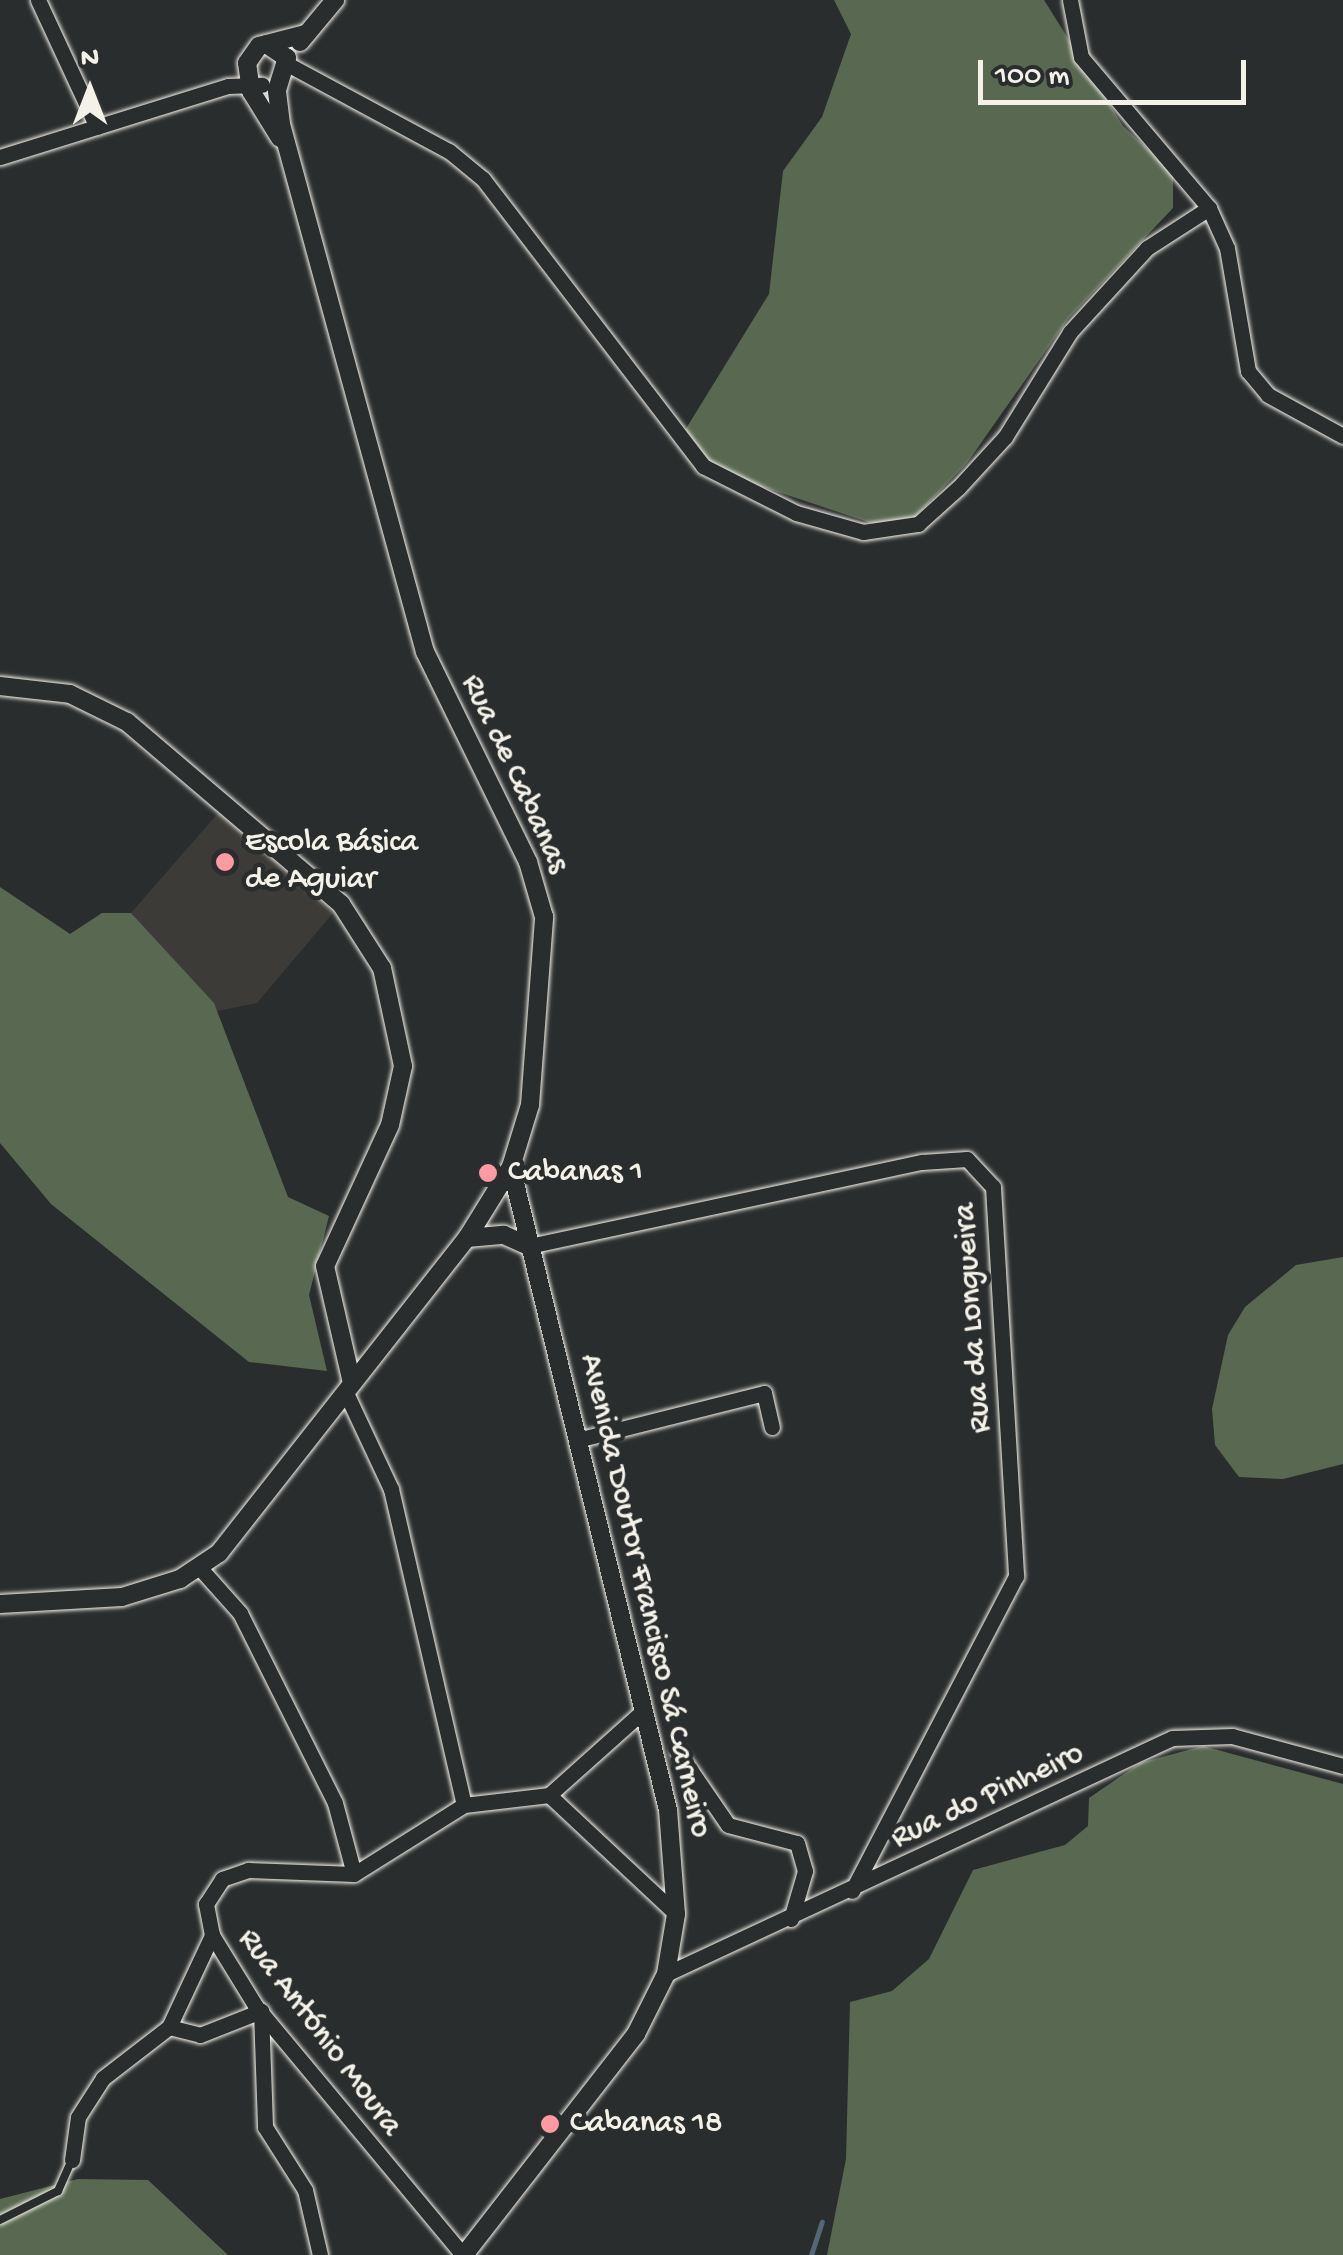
<!DOCTYPE html>
<meta charset="utf-8">
<style>
body{margin:0}
#map{position:relative;width:1343px;height:2255px;overflow:hidden;background:#2a2d2e;font-family:"Gochi Hand",sans-serif}
div>[style]{position:absolute}
.built>*{inset:0;background:#3d3b38}
.green>*{inset:0;background:#586851}
.stream>*{height:5px;margin:-2.5px;padding:0 2.5px;transform-origin:2.5px;border-radius:2.5px;background:#536776}
.roads{filter:drop-shadow(0 0 2px #f4f1e8) drop-shadow(0 0 2px #f4f1e8)}
.service>*{height:8px;margin:-4px;padding:0 4px;transform-origin:4px;border-radius:4px;background:#2a2d2e}
.minor>*{height:15px;margin:-7.5px;padding:0 7.5px;transform-origin:7.5px;border-radius:7.5px;background:#2a2d2e}
.tertiary>*{height:18px;margin:-9px;padding:0 9px;transform-origin:9px;border-radius:9px;background:#2a2d2e}
.dots>*{width:28px;height:28px;translate:-50% -50%;box-sizing:border-box;border:5px solid #2a2d2e;border-radius:50%}
span{translate:-50% -50%;white-space:nowrap;text-align:center;line-height:1.15;-webkit-text-stroke:9px #2a2d2e;paint-order:stroke}
.street-label{font-size:32px;color:#f4f1e8}
.poi-label{font-size:32px;color:#f4f1e8}
.left{translate:0 -50%;text-align:left}
.north{position:absolute;left:40px;top:40px;width:100px;height:100px;-webkit-text-stroke:8px #2a2d2e;paint-order:stroke;rotate:0deg;font-size:28px;font-weight:700;line-height:40px;text-align:center;color:#f4f1e8}
.north::after{content:'';display:block;margin:auto;width:35px;height:45px;background:#f4f1e8;clip-path:polygon(50% 0,100% 100%,50% 72%,0 100%)}
.scale{position:absolute;left:978px;top:60px;width:268px;height:45px;box-sizing:border-box;border:5px solid #f4f1e8;border-top:0;padding-left:12px;font-size:30px;line-height:35px;white-space:nowrap;color:#f4f1e8;-webkit-text-stroke:8px #2a2d2e;paint-order:stroke}
</style>
<div id="map">
<div class="built">
<div style="clip-path:polygon(219px 812px,333px 913px,257px 1003px,217px 1011px,131px 913px)"></div>
</div>
<div class="green">
<div style="clip-path:polygon(834px 0,1044px 0,1123px 126px,1173px 172px,1173px 208px,1068px 319px,967px 463px,915px 517px,874px 524px,695px 464px,679px 440px,769px 294px,783px 171px,822px 117px,851px 34px)"></div>
<div style="clip-path:polygon(0 887px,70px 934px,102px 913px,131px 913px,214px 1003px,288px 1197px,329px 1216px,309px 1295px,327px 1371px,249px 1362px,51px 1204px,0 1143px)"></div>
<div style="clip-path:polygon(1343px 1257px,1343px 1464px,1283px 1479px,1239px 1477px,1215px 1445px,1212px 1409px,1228px 1335px,1245px 1307px,1296px 1265px)"></div>
<div style="clip-path:polygon(1203px 1746px,1343px 1784px,1343px 2255px,827px 2255px,846px 2159px,850px 2002px,892px 1991px,929px 1959px,973px 1870px,1065px 1845px,1088px 1826px,1089px 1798px,1140px 1763px)"></div>
<div style="clip-path:polygon(78px 2179px,148px 2180px,228px 2255px,0 2255px,0 2199px)"></div>
</div>
<div class="stream">
<div style="left:811px;top:2255px;width:35px;rotate:-72deg"></div>
</div>
<div class="roads">
<div class="service">
<div style="left:0;top:2220px;width:65px;rotate:-26.6deg"></div>
<div style="left:58px;top:2191px;width:34px;rotate:-66deg"></div>
</div>
<div class="minor">
<div style="left:38px;top:0;width:140px;rotate:65.1deg"></div>
<div style="left:1070px;top:0;width:58px;rotate:79.1deg"></div>
<div style="left:1081px;top:57px;width:198px;rotate:49.7deg"></div>
<div style="left:1209px;top:208px;width:44px;rotate:65.8deg"></div>
<div style="left:1227px;top:248px;width:125px;rotate:80.3deg"></div>
<div style="left:1248px;top:371px;width:31px;rotate:50deg"></div>
<div style="left:1268px;top:395px;width:85px;rotate:28.7deg"></div>
<div style="left:289px;top:65px;width:182px;rotate:28.3deg"></div>
<div style="left:449px;top:151px;width:44px;rotate:39.5deg"></div>
<div style="left:483px;top:179px;width:362px;rotate:52.5deg"></div>
<div style="left:703px;top:466px;width:104px;rotate:26.8deg"></div>
<div style="left:796px;top:513px;width:70px;rotate:15.8deg"></div>
<div style="left:863px;top:532px;width:56px;rotate:-8.3deg"></div>
<div style="left:918px;top:524px;width:55px;rotate:-42.1deg"></div>
<div style="left:959px;top:487px;width:68px;rotate:-47.4deg"></div>
<div style="left:1005px;top:437px;width:123px;rotate:-58.2deg"></div>
<div style="left:1070px;top:332px;width:114px;rotate:-47.5deg"></div>
<div style="left:1147px;top:248px;width:74px;rotate:-32.8deg"></div>
<div style="left:0;top:157px;width:239px;rotate:-17.3deg"></div>
<div style="left:228px;top:86px;width:34px;rotate:-2deg"></div>
<div style="left:529px;top:1246px;width:402px;rotate:-12.1deg"></div>
<div style="left:922px;top:1162px;width:45px;rotate:-3.8deg"></div>
<div style="left:967px;top:1159px;width:38px;rotate:47deg"></div>
<div style="left:993px;top:1187px;width:390px;rotate:86.6deg"></div>
<div style="left:1016px;top:1576px;width:355px;rotate:117.5deg"></div>
<div style="left:346px;top:1393px;width:106px;rotate:64.9deg"></div>
<div style="left:391px;top:1489px;width:324px;rotate:77deg"></div>
<div style="left:577px;top:1440px;width:193px;rotate:-14.1deg"></div>
<div style="left:764px;top:1393px;width:35px;rotate:77deg"></div>
<div style="left:199px;top:1567px;width:62px;rotate:48.3deg"></div>
<div style="left:240px;top:1613px;width:212px;rotate:63.4deg"></div>
<div style="left:335px;top:1803px;width:73px;rotate:75deg"></div>
<div style="left:678px;top:1752px;width:88px;rotate:55.6deg"></div>
<div style="left:728px;top:1825px;width:71px;rotate:14.6deg"></div>
<div style="left:797px;top:1843px;width:29px;rotate:74deg"></div>
<div style="left:805px;top:1871px;width:50px;rotate:106.3deg"></div>
<div style="left:549px;top:1795px;width:127px;rotate:-41.8deg"></div>
<div style="left:666px;top:1974px;width:558px;rotate:-25deg"></div>
<div style="left:1172px;top:1738px;width:60px;rotate:-1.9deg"></div>
<div style="left:1232px;top:1736px;width:115px;rotate:15.1deg"></div>
<div style="left:261px;top:2011px;width:116px;rotate:88deg"></div>
<div style="left:265px;top:2127px;width:75px;rotate:57.6deg"></div>
<div style="left:305px;top:2190px;width:67px;rotate:77deg"></div>
<div style="left:169px;top:2027px;width:32px;rotate:14deg"></div>
<div style="left:200px;top:2035px;width:66px;rotate:-21.5deg"></div>
<div style="left:72px;top:2160px;width:43px;rotate:-82.1deg"></div>
<div style="left:78px;top:2117px;width:46px;rotate:-57.3deg"></div>
<div style="left:103px;top:2078px;width:83px;rotate:-37.7deg"></div>
<div style="left:169px;top:2027px;width:102px;rotate:-64.9deg"></div>
<div style="left:463px;top:2255px;width:325px;rotate:-129.8deg"></div>
<div style="left:255px;top:2005px;width:82px;rotate:-121.6deg"></div>
<div style="left:212px;top:1935px;width:32px;rotate:-101deg"></div>
<div style="left:206px;top:1904px;width:30px;rotate:-57deg"></div>
<div style="left:222px;top:1879px;width:28px;rotate:-19deg"></div>
<div style="left:248px;top:1870px;width:106px;rotate:2.2deg"></div>
<div style="left:354px;top:1874px;width:130px;rotate:-32.1deg"></div>
<div style="left:464px;top:1805px;width:86px;rotate:-6.7deg"></div>
<div style="left:549px;top:1795px;width:174px;rotate:43.1deg"></div>
</div>
<div class="tertiary">
<div style="left:300px;top:42px;width:55px;rotate:-50.2deg"></div>
<div style="left:280px;top:138px;width:55px;rotate:-121.7deg"></div>
<div style="left:251px;top:91px;width:28px;rotate:-98deg"></div>
<div style="left:247px;top:63px;width:21px;rotate:-55deg"></div>
<div style="left:259px;top:46px;width:48px;rotate:-14.6deg"></div>
<div style="left:0;top:686px;width:70px;rotate:6.5deg"></div>
<div style="left:70px;top:694px;width:64px;rotate:26.2deg"></div>
<div style="left:127px;top:722px;width:281px;rotate:40.4deg"></div>
<div style="left:341px;top:904px;width:76px;rotate:57.4deg"></div>
<div style="left:382px;top:968px;width:100px;rotate:77.9deg"></div>
<div style="left:403px;top:1066px;width:60px;rotate:102.4deg"></div>
<div style="left:390px;top:1125px;width:155px;rotate:114.7deg"></div>
<div style="left:325px;top:1266px;width:120px;rotate:77deg"></div>
<div style="left:467px;top:1238px;width:37px;rotate:-5deg"></div>
<div style="left:504px;top:1235px;width:27px;rotate:24deg"></div>
<div style="left:0;top:1604px;width:122px;rotate:-3.3deg"></div>
<div style="left:122px;top:1597px;width:61px;rotate:-17.2deg"></div>
<div style="left:180px;top:1579px;width:47px;rotate:-33.7deg"></div>
<div style="left:219px;top:1553px;width:401px;rotate:-51.8deg"></div>
<div style="left:467px;top:1238px;width:84px;rotate:-58.2deg"></div>
<div style="left:511px;top:1167px;width:65px;rotate:-73deg"></div>
<div style="left:530px;top:1105px;width:189px;rotate:-85.7deg"></div>
<div style="left:544px;top:917px;width:57px;rotate:-106.2deg"></div>
<div style="left:528px;top:862px;width:234px;rotate:-116.1deg"></div>
<div style="left:425px;top:652px;width:547px;rotate:-105.26deg"></div>
<div style="left:281px;top:124px;width:34px;rotate:-97deg"></div>
<div style="left:277px;top:90px;width:34px;rotate:-73deg"></div>
<div style="left:287px;top:58px;width:25px;rotate:-146deg"></div>
<div style="left:464px;top:2255px;width:280px;rotate:-52.1deg"></div>
<div style="left:636px;top:2034px;width:67px;rotate:-63.4deg"></div>
<div style="left:666px;top:1974px;width:61px;rotate:-80.5deg"></div>
<div style="left:676px;top:1914px;width:104px;rotate:-94.4deg"></div>
<div style="left:668px;top:1810px;width:662px;rotate:-103.72deg"></div>
</div>
</div>
<div class="dots">
<div style="left:225px;top:862px;background:#ff9aa2"></div>
<div style="left:488px;top:1173px;background:#ff9aa2"></div>
<div style="left:550px;top:2124px;background:#ff9aa2"></div>
</div>
<div class="street-label">
<span style="left:514px;top:774px;rotate:65deg">Rua de Cabanas</span>
<span style="left:974px;top:1318px;rotate:-94deg">Rua da Longueira</span>
<span style="left:644px;top:1596px;rotate:77deg">Avenida Doutor Francisco Sá Carneiro</span>
<span style="left:988px;top:1797px;rotate:-25deg">Rua do Pinheiro</span>
<span style="left:319px;top:2033px;rotate:53deg">Rua António Moura</span>
</div>
<div class="poi-label">
<span class="left" style="left:245px;top:862px">Escola Básica<br>de Aguiar</span>
<span class="left" style="left:508px;top:1173px">Cabanas 1</span>
<span class="left" style="left:570px;top:2124px">Cabanas 18</span>
</div>
<div class="north">N</div>
<div class="scale">100 m</div>
</div>
